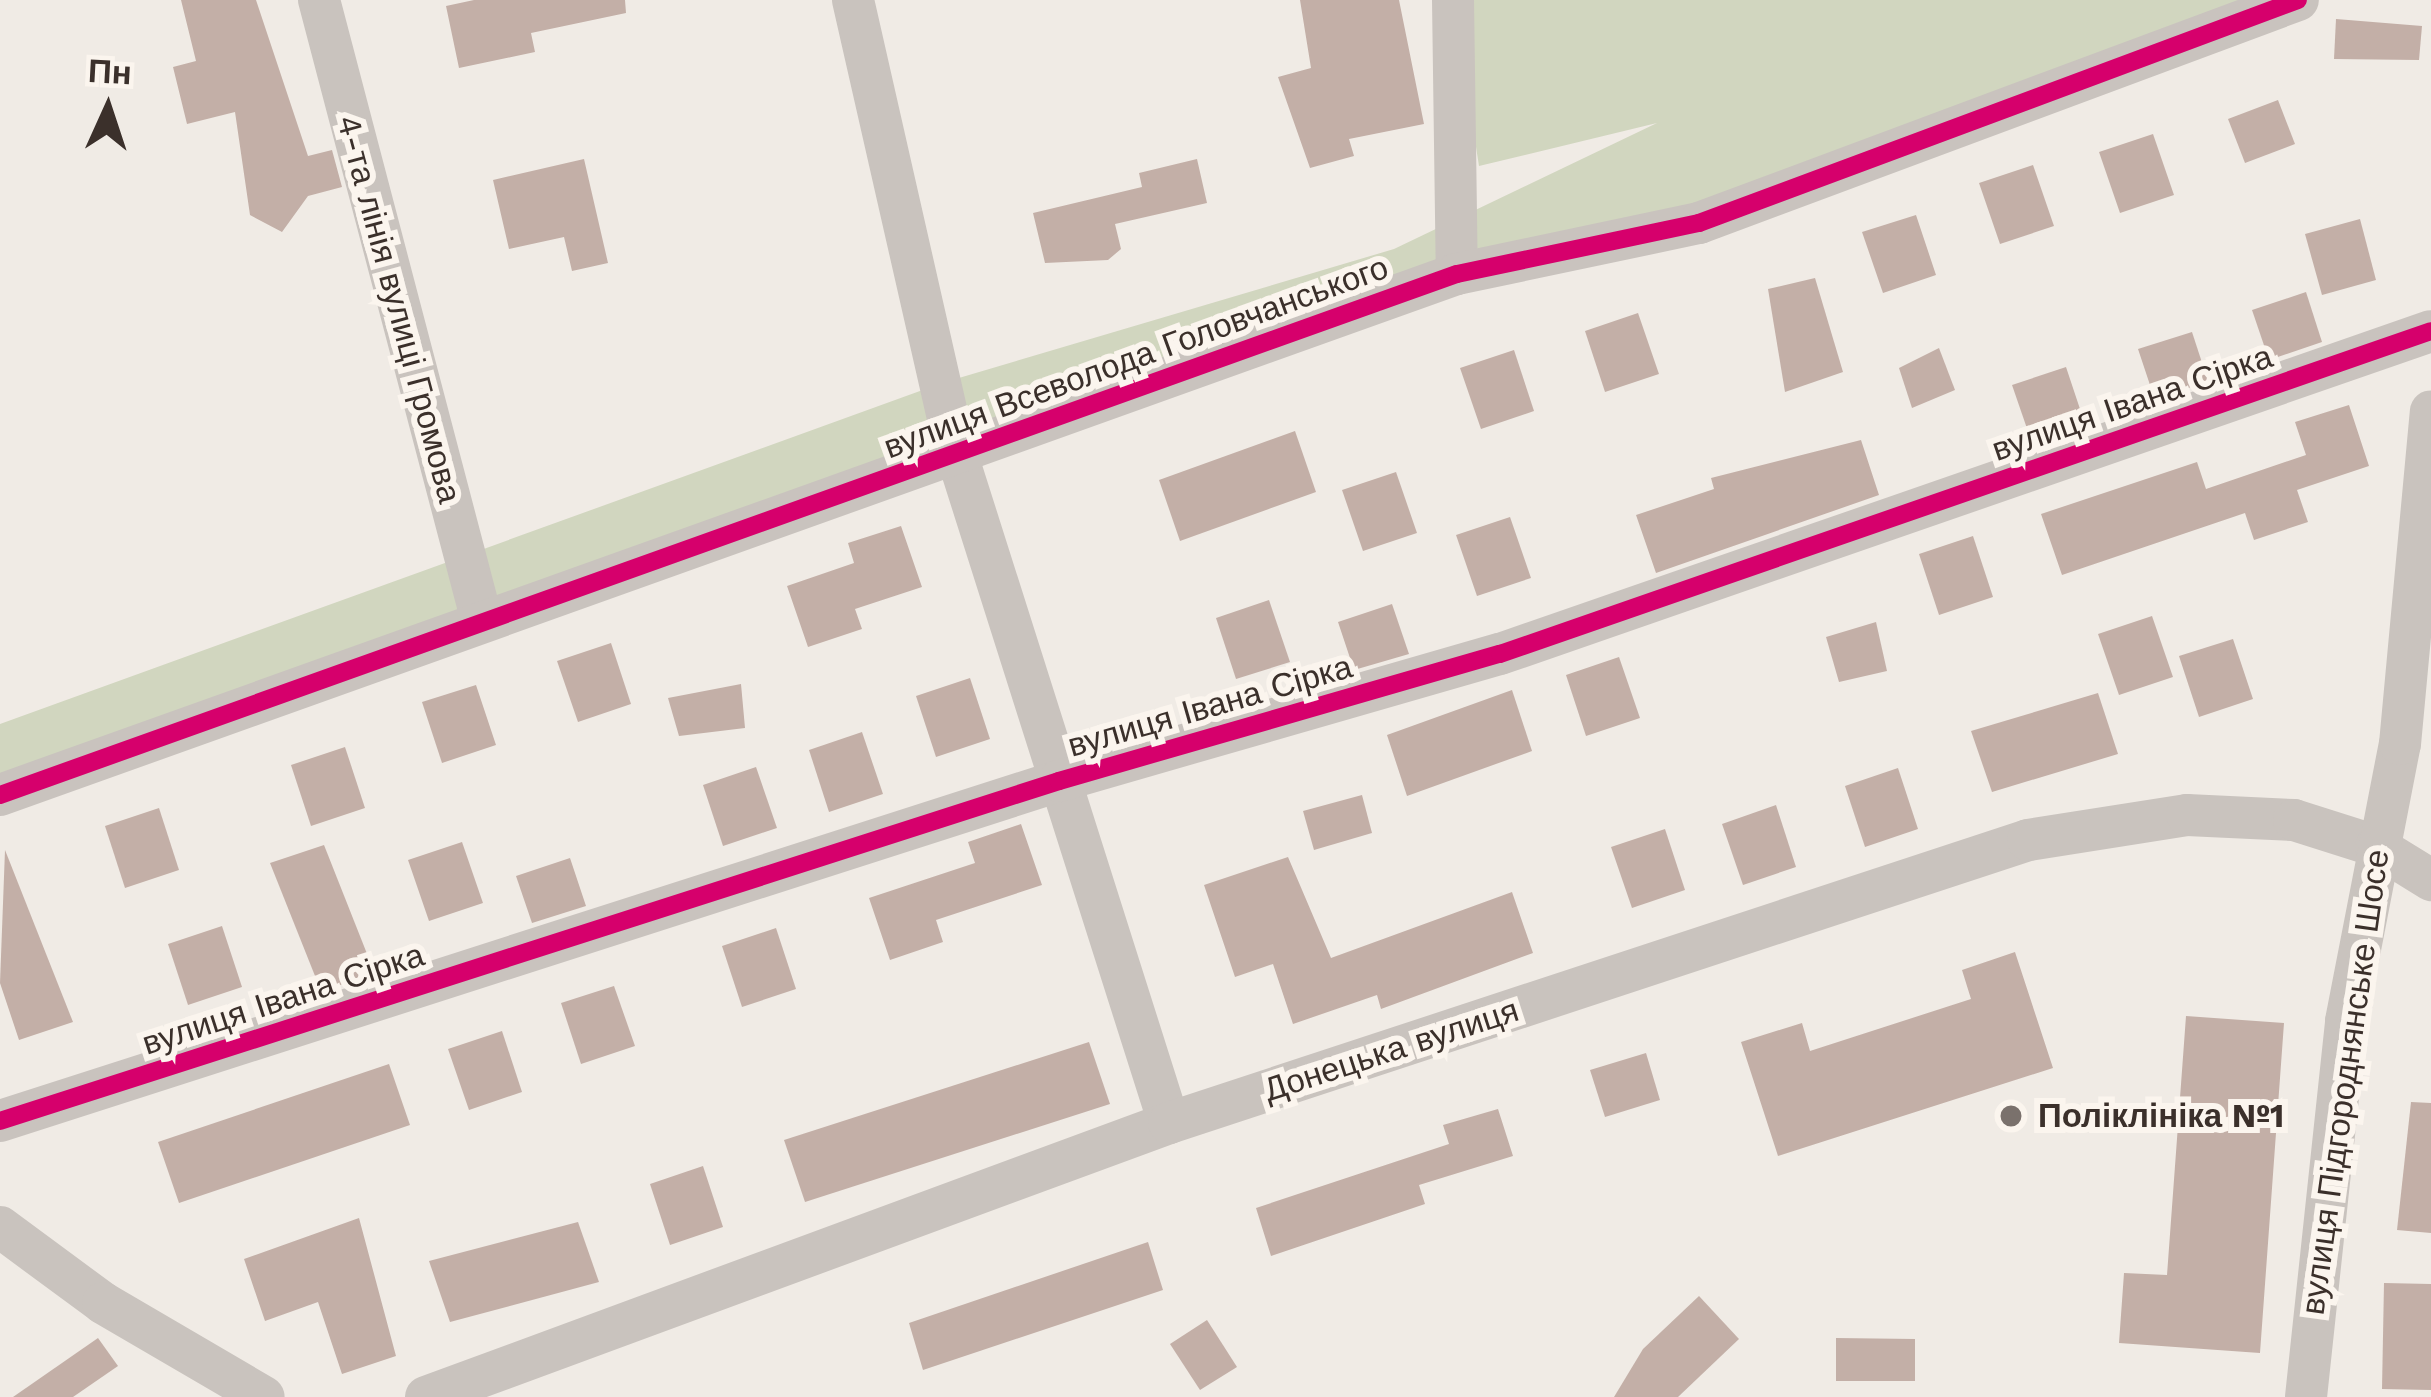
<!DOCTYPE html>
<meta charset="utf-8">
<style>
body{margin:0}
#map{position:relative;width:2431px;height:1397px;overflow:hidden;background:#f0ebe5;font-family:"Work Sans",sans-serif}
div>[style]{position:absolute}
.green>*{inset:0;background:#d1d6bf}
.building>*{inset:0;background:#c3afa7}
.minor>*{height:42px;margin:-21px;padding:0 21px;transform-origin:21px;border-radius:21px;background:#c9c3be}
.cycleway>*{height:18px;margin:-9px;padding:0 9px;transform-origin:9px;border-radius:9px;background:#d6006c}
.dots>*{width:33px;height:33px;translate:-50% -50%;box-sizing:border-box;border:6px solid #fbf5ee;border-radius:50%}
span{translate:-50% -50%;white-space:nowrap;text-align:center;line-height:1.15;-webkit-text-stroke:12px #fbf5ee;paint-order:stroke}
.street-label{font-size:33px;color:#3b302b}
.poi-label{font-size:33px;color:#3b302b;font-weight:700}
.left{translate:0 -50%;text-align:left}
.north{position:absolute;left:48px;top:48px;width:120px;height:120px;-webkit-text-stroke:9px #fbf5ee;paint-order:stroke;rotate:3deg;font-size:33px;font-weight:700;line-height:48px;text-align:center;color:#3b302b}
.north::after{content:'';display:block;margin:auto;width:42px;height:54px;background:#3b302b;clip-path:polygon(50% 0,100% 100%,50% 72%,0 100%)}
</style>
<div id="map">
<div class="green">
<div style="clip-path:polygon(1453px 0,2298px 0,1699px 223px,1457px 274px,0 795px,0 724px,942px 383px,1394px 249px,1657px 123px,1479px 166px)"></div>
</div>
<div class="building">
<div style="clip-path:polygon(181px 0,256px 0,308px 156px,332px 150px,342px 187px,308px 196px,282px 232px,250px 215px,235px 112px,187px 124px,173px 67px,196px 61px)"></div>
<div style="clip-path:polygon(474px 0,625px 0,626px 13px,531px 33px,535px 52px,459px 68px,446px 6px)"></div>
<div style="clip-path:polygon(1300px 0,1399px 0,1424px 124px,1349px 139px,1354px 156px,1310px 168px,1278px 77px,1311px 68px)"></div>
<div style="clip-path:polygon(2336px 19px,2422px 26px,2419px 60px,2334px 59px)"></div>
<div style="clip-path:polygon(2278px 100px,2295px 144px,2245px 163px,2228px 119px)"></div>
<div style="clip-path:polygon(2153px 134px,2174px 195px,2120px 213px,2099px 152px)"></div>
<div style="clip-path:polygon(584px 159px,608px 263px,572px 271px,564px 237px,509px 249px,493px 180px)"></div>
<div style="clip-path:polygon(1197px 159px,1207px 203px,1115px 224px,1121px 249px,1108px 260px,1045px 263px,1033px 213px,1142px 187px,1139px 173px)"></div>
<div style="clip-path:polygon(2033px 165px,2054px 226px,2000px 244px,1979px 183px)"></div>
<div style="clip-path:polygon(1916px 215px,1936px 275px,1883px 293px,1862px 232px)"></div>
<div style="clip-path:polygon(2360px 219px,2376px 280px,2322px 295px,2305px 234px)"></div>
<div style="clip-path:polygon(1815px 278px,1843px 372px,1785px 392px,1768px 289px)"></div>
<div style="clip-path:polygon(2306px 292px,2322px 342px,2269px 360px,2252px 310px)"></div>
<div style="clip-path:polygon(1638px 313px,1659px 374px,1605px 392px,1585px 331px)"></div>
<div style="clip-path:polygon(2192px 332px,2208px 381px,2155px 400px,2138px 349px)"></div>
<div style="clip-path:polygon(1939px 348px,1955px 390px,1912px 408px,1899px 368px)"></div>
<div style="clip-path:polygon(1514px 350px,1534px 411px,1481px 429px,1460px 368px)"></div>
<div style="clip-path:polygon(2066px 367px,2085px 424px,2032px 443px,2012px 385px)"></div>
<div style="clip-path:polygon(2349px 405px,2369px 466px,2297px 490px,2308px 522px,2254px 540px,2245px 513px,2062px 575px,2041px 514px,2197px 462px,2206px 489px,2306px 455px,2295px 422px)"></div>
<div style="clip-path:polygon(1295px 431px,1316px 492px,1180px 541px,1159px 480px)"></div>
<div style="clip-path:polygon(1861px 440px,1879px 495px,1656px 573px,1636px 515px,1714px 489px,1711px 478px)"></div>
<div style="clip-path:polygon(1396px 472px,1417px 533px,1363px 551px,1342px 490px)"></div>
<div style="clip-path:polygon(1510px 517px,1531px 578px,1477px 596px,1456px 535px)"></div>
<div style="clip-path:polygon(901px 526px,922px 587px,855px 609px,862px 629px,808px 647px,787px 586px,854px 563px,848px 543px)"></div>
<div style="clip-path:polygon(1973px 536px,1993px 597px,1939px 615px,1919px 554px)"></div>
<div style="clip-path:polygon(1269px 600px,1290px 662px,1236px 679px,1216px 618px)"></div>
<div style="clip-path:polygon(1392px 604px,1409px 654px,1354px 670px,1338px 622px)"></div>
<div style="clip-path:polygon(2152px 616px,2173px 677px,2119px 695px,2098px 634px)"></div>
<div style="clip-path:polygon(1876px 622px,1887px 671px,1839px 682px,1826px 637px)"></div>
<div style="clip-path:polygon(2233px 639px,2253px 699px,2199px 717px,2179px 656px)"></div>
<div style="clip-path:polygon(611px 643px,631px 704px,578px 722px,557px 661px)"></div>
<div style="clip-path:polygon(1619px 657px,1640px 718px,1586px 736px,1566px 675px)"></div>
<div style="clip-path:polygon(970px 678px,990px 739px,936px 757px,916px 696px)"></div>
<div style="clip-path:polygon(741px 684px,745px 728px,679px 736px,668px 698px)"></div>
<div style="clip-path:polygon(476px 685px,496px 745px,442px 763px,422px 702px)"></div>
<div style="clip-path:polygon(1512px 690px,1532px 751px,1407px 796px,1387px 735px)"></div>
<div style="clip-path:polygon(2098px 693px,2118px 754px,1992px 792px,1971px 731px)"></div>
<div style="clip-path:polygon(862px 732px,883px 794px,829px 812px,809px 750px)"></div>
<div style="clip-path:polygon(345px 747px,365px 808px,311px 826px,291px 765px)"></div>
<div style="clip-path:polygon(756px 767px,777px 828px,723px 846px,703px 785px)"></div>
<div style="clip-path:polygon(1898px 768px,1918px 829px,1865px 847px,1845px 786px)"></div>
<div style="clip-path:polygon(1362px 795px,1372px 833px,1314px 850px,1303px 811px)"></div>
<div style="clip-path:polygon(1776px 805px,1796px 867px,1743px 885px,1722px 824px)"></div>
<div style="clip-path:polygon(159px 808px,179px 870px,125px 888px,105px 826px)"></div>
<div style="clip-path:polygon(1021px 824px,1042px 885px,936px 920px,943px 942px,890px 960px,869px 898px,975px 863px,968px 842px)"></div>
<div style="clip-path:polygon(1665px 829px,1685px 890px,1632px 908px,1611px 847px)"></div>
<div style="clip-path:polygon(462px 842px,483px 903px,429px 921px,408px 860px)"></div>
<div style="clip-path:polygon(324px 845px,375px 974px,321px 991px,270px 863px)"></div>
<div style="clip-path:polygon(5px 850px,73px 1022px,19px 1040px,0 983px)"></div>
<div style="clip-path:polygon(1288px 857px,1331px 958px,1512px 892px,1533px 953px,1381px 1009px,1377px 995px,1293px 1024px,1273px 964px,1235px 977px,1204px 885px)"></div>
<div style="clip-path:polygon(570px 858px,586px 906px,532px 923px,516px 876px)"></div>
<div style="clip-path:polygon(222px 926px,242px 987px,188px 1005px,168px 944px)"></div>
<div style="clip-path:polygon(776px 928px,796px 989px,742px 1007px,722px 946px)"></div>
<div style="clip-path:polygon(2015px 952px,2053px 1068px,1778px 1156px,1741px 1042px,1802px 1023px,1810px 1051px,1971px 999px,1962px 970px)"></div>
<div style="clip-path:polygon(614px 986px,635px 1046px,581px 1064px,561px 1003px)"></div>
<div style="clip-path:polygon(2186px 1016px,2284px 1023px,2260px 1353px,2119px 1343px,2124px 1273px,2167px 1275px)"></div>
<div style="clip-path:polygon(502px 1031px,522px 1092px,469px 1110px,448px 1049px)"></div>
<div style="clip-path:polygon(1089px 1042px,1110px 1104px,805px 1202px,784px 1140px)"></div>
<div style="clip-path:polygon(1646px 1053px,1660px 1100px,1605px 1117px,1590px 1070px)"></div>
<div style="clip-path:polygon(389px 1064px,410px 1125px,179px 1203px,158px 1142px)"></div>
<div style="clip-path:polygon(2411px 1102px,2431px 1103px,2431px 1233px,2397px 1230px)"></div>
<div style="clip-path:polygon(1498px 1109px,1513px 1156px,1419px 1185px,1425px 1204px,1271px 1256px,1256px 1208px,1449px 1144px,1443px 1125px)"></div>
<div style="clip-path:polygon(703px 1166px,723px 1227px,670px 1245px,650px 1184px)"></div>
<div style="clip-path:polygon(359px 1218px,396px 1356px,342px 1374px,318px 1302px,265px 1321px,244px 1259px)"></div>
<div style="clip-path:polygon(578px 1222px,599px 1282px,450px 1322px,429px 1261px)"></div>
<div style="clip-path:polygon(1148px 1242px,1163px 1290px,923px 1370px,909px 1323px)"></div>
<div style="clip-path:polygon(2384px 1283px,2431px 1284px,2431px 1390px,2382px 1389px)"></div>
<div style="clip-path:polygon(1699px 1296px,1739px 1339px,1678px 1397px,1614px 1397px,1643px 1349px)"></div>
<div style="clip-path:polygon(1207px 1320px,1237px 1367px,1200px 1390px,1170px 1344px)"></div>
<div style="clip-path:polygon(98px 1338px,118px 1366px,73px 1397px,13px 1397px)"></div>
<div style="clip-path:polygon(1836px 1338px,1915px 1339px,1915px 1381px,1836px 1381px)"></div>
</div>
<div class="minor">
<div style="left:319px;top:0;width:638px;rotate:75.29deg"></div>
<div style="left:853px;top:0;width:464px;rotate:77.2deg"></div>
<div style="left:956px;top:452px;width:704px;rotate:72.39deg"></div>
<div style="left:1453px;top:0;width:274px;rotate:89.2deg"></div>
<div style="left:0;top:795px;width:1547px;rotate:-19.68deg"></div>
<div style="left:1457px;top:274px;width:247px;rotate:-11.9deg"></div>
<div style="left:1699px;top:223px;width:639px;rotate:-20.42deg"></div>
<div style="left:0;top:1121px;width:1112px;rotate:-17.8deg"></div>
<div style="left:1059px;top:781px;width:459px;rotate:-16.1deg"></div>
<div style="left:1500px;top:654px;width:985px;rotate:-19.13deg"></div>
<div style="left:0;top:1227px;width:128px;rotate:36.4deg"></div>
<div style="left:103px;top:1303px;width:186px;rotate:30.3deg"></div>
<div style="left:426px;top:1397px;width:792px;rotate:-20.24deg"></div>
<div style="left:1169px;top:1123px;width:904px;rotate:-18.23deg"></div>
<div style="left:2028px;top:840px;width:161px;rotate:-8.9deg"></div>
<div style="left:2187px;top:815px;width:107px;rotate:2.7deg"></div>
<div style="left:2294px;top:820px;width:86px;rotate:17.6deg"></div>
<div style="left:2376px;top:846px;width:65px;rotate:31.7deg"></div>
<div style="left:2306px;top:1397px;width:378px;rotate:-83.9deg"></div>
<div style="left:2346px;top:1021px;width:282px;rotate:-79deg"></div>
<div style="left:2400px;top:744px;width:334px;rotate:-84.7deg"></div>
</div>
<div class="cycleway">
<div style="left:0;top:795px;width:1547px;rotate:-19.68deg"></div>
<div style="left:1457px;top:274px;width:247px;rotate:-11.9deg"></div>
<div style="left:1699px;top:223px;width:639px;rotate:-20.42deg"></div>
<div style="left:0;top:1121px;width:1112px;rotate:-17.8deg"></div>
<div style="left:1059px;top:781px;width:459px;rotate:-16.1deg"></div>
<div style="left:1500px;top:654px;width:985px;rotate:-19.13deg"></div>
</div>
<div class="dots">
<div style="left:2011px;top:1116px;background:#7a716c"></div>
</div>
<div class="street-label">
<span style="left:399px;top:309px;rotate:75deg">4-та лінія вулиці Громова</span>
<span style="left:1136px;top:357px;rotate:-20deg">вулиця Всеволода Головчанського</span>
<span style="left:2132px;top:403px;rotate:-19deg">вулиця Івана Сірка</span>
<span style="left:1210px;top:706px;rotate:-16deg">вулиця Івана Сірка</span>
<span style="left:283px;top:999px;rotate:-18deg">вулиця Івана Сірка</span>
<span style="left:1391px;top:1050px;rotate:-18deg">Донецька вулиця</span>
<span style="left:2345px;top:1082px;rotate:-82deg">вулиця Підгороднянське Шосе</span>
</div>
<div class="poi-label">
<span class="left" style="left:2038px;top:1116px">Поліклініка №1</span>
</div>
<div class="north">Пн</div>
</div>
